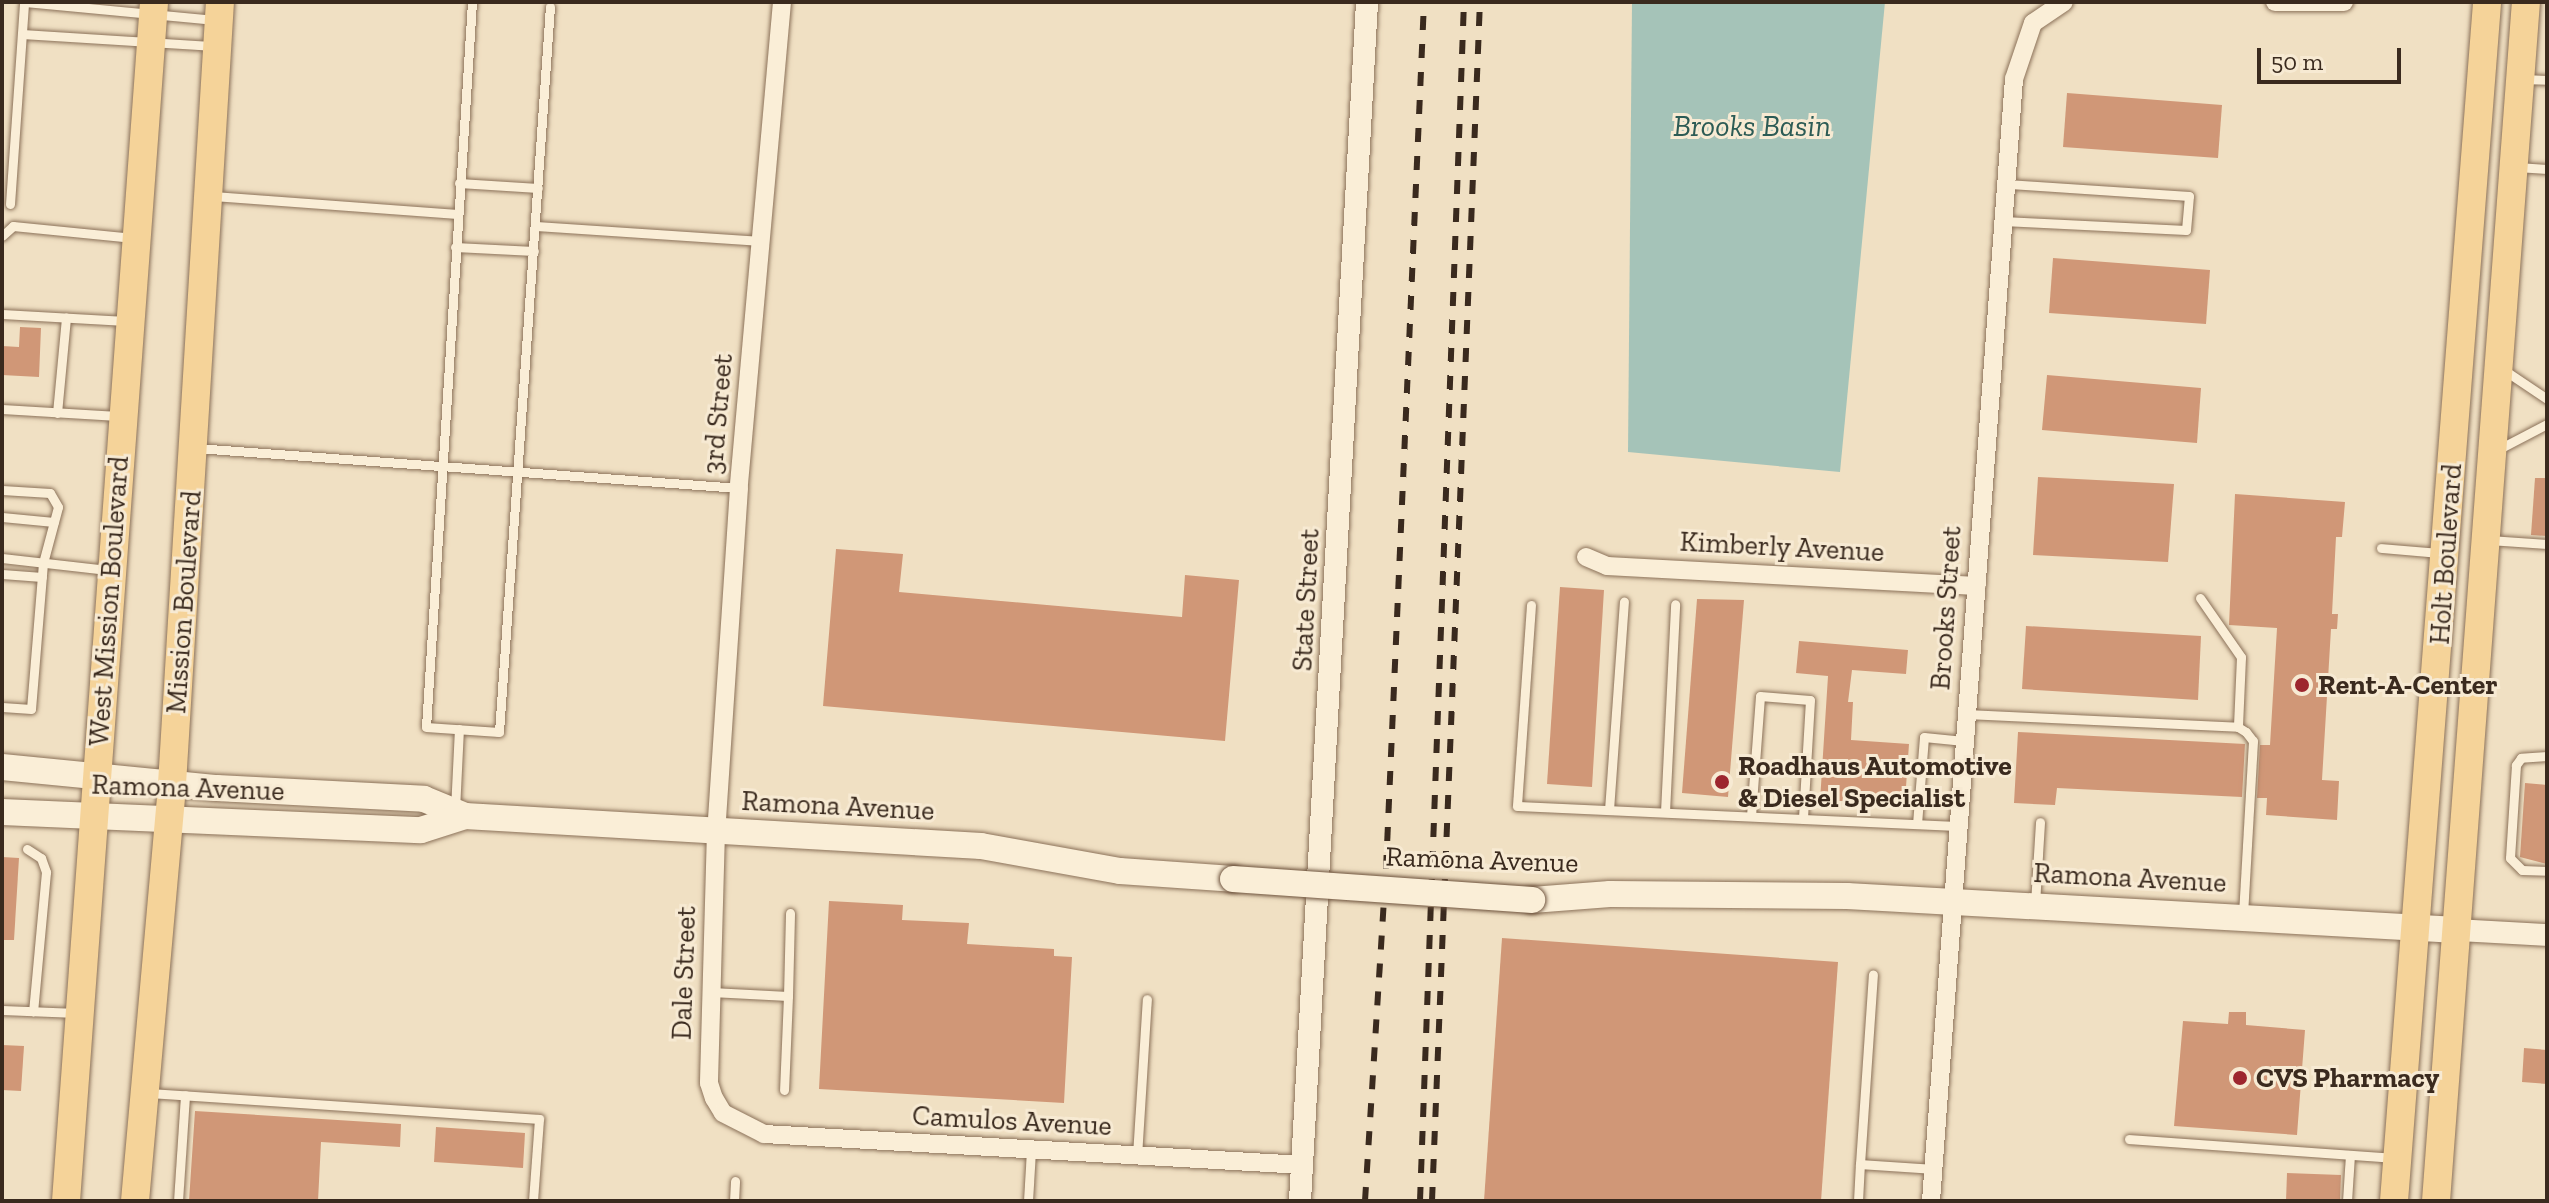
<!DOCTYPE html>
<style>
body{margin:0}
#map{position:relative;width:2549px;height:1203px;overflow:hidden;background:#f0e0c3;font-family:"Zilla Slab",serif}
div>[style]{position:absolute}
.water>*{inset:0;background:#a5c3b8}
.building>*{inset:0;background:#d09777}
.roads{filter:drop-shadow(0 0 2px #8b7159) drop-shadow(0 0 2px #8b7159)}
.service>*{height:9px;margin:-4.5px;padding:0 4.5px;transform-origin:4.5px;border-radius:4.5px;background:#faeed7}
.minor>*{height:18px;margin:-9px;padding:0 9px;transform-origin:9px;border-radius:9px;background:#faeed7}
.tertiary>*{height:22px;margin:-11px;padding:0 11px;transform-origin:11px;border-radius:11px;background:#faeed7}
.secondary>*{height:26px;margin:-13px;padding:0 13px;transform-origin:13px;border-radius:13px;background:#faeed7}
.primary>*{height:28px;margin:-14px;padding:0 14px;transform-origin:14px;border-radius:14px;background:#f5d399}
.rail>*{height:6px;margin-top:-3px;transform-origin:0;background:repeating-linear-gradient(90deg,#3a2a1e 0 14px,transparent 0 28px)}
.bridges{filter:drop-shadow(0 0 2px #6d523c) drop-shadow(0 0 2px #6d523c)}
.secondary-bridge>*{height:26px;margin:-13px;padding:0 13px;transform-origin:13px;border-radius:13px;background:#faeed7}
.dots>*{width:22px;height:22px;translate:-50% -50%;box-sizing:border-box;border:4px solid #f7ead3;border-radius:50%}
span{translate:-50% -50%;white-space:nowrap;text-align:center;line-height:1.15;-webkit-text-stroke:6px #f7ead3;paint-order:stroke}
.street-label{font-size:28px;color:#3a2a1e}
.poi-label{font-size:28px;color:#3a2a1e;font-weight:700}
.left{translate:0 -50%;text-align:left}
.water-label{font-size:30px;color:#2c5b55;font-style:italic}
.frame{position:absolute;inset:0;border:4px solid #3a2a1e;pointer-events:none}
.scale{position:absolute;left:2257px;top:48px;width:144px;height:36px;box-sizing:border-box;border:4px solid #3a2a1e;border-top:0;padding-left:10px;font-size:24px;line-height:28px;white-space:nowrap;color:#3a2a1e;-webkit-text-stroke:6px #f7ead3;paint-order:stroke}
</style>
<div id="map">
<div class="water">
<div style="clip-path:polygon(1632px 2px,1885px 2px,1840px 472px,1628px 452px)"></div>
</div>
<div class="building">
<div style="clip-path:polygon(2067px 93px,2222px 105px,2218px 158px,2063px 147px)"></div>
<div style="clip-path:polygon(2053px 258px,2210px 270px,2206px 324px,2049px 313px)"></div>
<div style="clip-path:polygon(20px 327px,41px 328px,39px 377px,2px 375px,2px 346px,19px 347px)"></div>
<div style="clip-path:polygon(2047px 375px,2201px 388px,2197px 443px,2042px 430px)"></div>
<div style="clip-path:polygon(2038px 477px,2174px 484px,2168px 562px,2033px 555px)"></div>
<div style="clip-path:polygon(2535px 478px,2547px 478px,2547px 536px,2531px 535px)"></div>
<div style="clip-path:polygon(2235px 494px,2345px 502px,2342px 537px,2336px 537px,2332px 614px,2338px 614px,2337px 629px,2331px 629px,2322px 780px,2339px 781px,2337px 820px,2266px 815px,2267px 798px,2257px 798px,2260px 745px,2270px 745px,2277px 628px,2229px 625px)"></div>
<div style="clip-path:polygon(836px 549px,903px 554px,899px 592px,1182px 617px,1185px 575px,1239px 580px,1225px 741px,823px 706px)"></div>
<div style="clip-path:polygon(1560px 587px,1604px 590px,1592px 787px,1547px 784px)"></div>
<div style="clip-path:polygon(1697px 599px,1744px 600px,1728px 797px,1682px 793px)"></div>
<div style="clip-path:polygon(2026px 626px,2201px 636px,2198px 700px,2022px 689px)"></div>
<div style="clip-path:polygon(1799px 641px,1908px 650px,1906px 674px,1852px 670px,1848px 702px,1853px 702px,1851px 740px,1909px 744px,1905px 801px,1820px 801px,1828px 676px,1796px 673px)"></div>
<div style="clip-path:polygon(2018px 732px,2245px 744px,2242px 797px,2057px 788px,2055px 805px,2014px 803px)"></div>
<div style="clip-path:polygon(2525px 783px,2547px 785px,2547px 864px,2520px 857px)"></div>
<div style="clip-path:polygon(2px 857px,19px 858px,14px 940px,2px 940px)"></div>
<div style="clip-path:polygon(829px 901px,903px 905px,902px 920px,969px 923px,967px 944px,1054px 949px,1054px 956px,1072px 957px,1064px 1103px,819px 1089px)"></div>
<div style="clip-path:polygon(1502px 938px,1838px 962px,1821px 1201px,1484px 1201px)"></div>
<div style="clip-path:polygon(2229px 1012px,2246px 1012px,2246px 1025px,2305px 1030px,2297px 1135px,2174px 1126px,2183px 1021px,2228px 1024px)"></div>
<div style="clip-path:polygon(2px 1045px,24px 1046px,21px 1091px,2px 1090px)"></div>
<div style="clip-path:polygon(2524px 1048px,2547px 1050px,2547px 1084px,2522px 1082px)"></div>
<div style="clip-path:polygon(195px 1111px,401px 1124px,400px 1147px,321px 1142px,318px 1201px,189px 1201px)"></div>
<div style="clip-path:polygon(436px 1127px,525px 1133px,523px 1168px,434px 1162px)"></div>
<div style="clip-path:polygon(2287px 1173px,2341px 1175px,2340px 1201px,2286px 1201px)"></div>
</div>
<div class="roads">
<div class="service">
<div style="left:25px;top:2px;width:191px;rotate:5.4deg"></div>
<div style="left:472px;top:2px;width:726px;rotate:93.63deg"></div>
<div style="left:426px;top:727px;width:73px;rotate:3.9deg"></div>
<div style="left:499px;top:732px;width:727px;rotate:-85.98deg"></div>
<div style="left:22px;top:34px;width:193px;rotate:3.6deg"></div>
<div style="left:2522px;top:79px;width:25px;rotate:2deg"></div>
<div style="left:2517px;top:167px;width:30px;rotate:4deg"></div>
<div style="left:459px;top:183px;width:79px;rotate:3.6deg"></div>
<div style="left:213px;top:196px;width:245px;rotate:4.2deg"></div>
<div style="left:10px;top:204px;width:202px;rotate:-86deg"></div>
<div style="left:2003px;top:221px;width:183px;rotate:2.8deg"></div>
<div style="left:2186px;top:230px;width:34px;rotate:-85deg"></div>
<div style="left:2189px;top:196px;width:183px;rotate:-176.2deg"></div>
<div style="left:536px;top:226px;width:226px;rotate:3.8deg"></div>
<div style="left:2px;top:236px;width:15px;rotate:-42deg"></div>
<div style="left:13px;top:226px;width:121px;rotate:5.7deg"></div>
<div style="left:455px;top:247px;width:79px;rotate:2.9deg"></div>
<div style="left:2px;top:314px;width:124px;rotate:3.2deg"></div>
<div style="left:2504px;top:370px;width:52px;rotate:34deg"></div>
<div style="left:2px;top:409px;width:116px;rotate:3.5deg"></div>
<div style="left:57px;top:413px;width:96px;rotate:-84.6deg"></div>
<div style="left:196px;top:448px;width:544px;rotate:4.21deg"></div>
<div style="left:2499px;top:449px;width:54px;rotate:-27.5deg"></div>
<div style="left:2px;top:490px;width:48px;rotate:3.6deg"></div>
<div style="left:50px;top:493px;width:16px;rotate:60deg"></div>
<div style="left:58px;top:507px;width:58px;rotate:105deg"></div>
<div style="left:43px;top:563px;width:146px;rotate:94.7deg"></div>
<div style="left:31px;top:709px;width:29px;rotate:-176deg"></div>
<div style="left:2px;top:517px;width:52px;rotate:5.5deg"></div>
<div style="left:2489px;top:540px;width:58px;rotate:3.9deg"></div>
<div style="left:2381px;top:548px;width:60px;rotate:4.8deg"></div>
<div style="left:2px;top:558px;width:106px;rotate:6.5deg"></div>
<div style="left:2px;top:574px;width:40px;rotate:4.3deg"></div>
<div style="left:2200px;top:598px;width:72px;rotate:55.2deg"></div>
<div style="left:2241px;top:657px;width:70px;rotate:92.5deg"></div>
<div style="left:1531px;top:605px;width:201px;rotate:94deg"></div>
<div style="left:1517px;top:806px;width:441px;rotate:2.6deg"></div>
<div style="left:1966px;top:714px;width:272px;rotate:2.7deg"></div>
<div style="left:2238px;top:727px;width:9px;rotate:32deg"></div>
<div style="left:2246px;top:732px;width:11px;rotate:52deg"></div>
<div style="left:2253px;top:741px;width:176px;rotate:93.3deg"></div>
<div style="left:2547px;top:756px;width:26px;rotate:176deg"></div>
<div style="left:2521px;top:758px;width:9px;rotate:126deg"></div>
<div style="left:2516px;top:765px;width:93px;rotate:93.7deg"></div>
<div style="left:2510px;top:858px;width:17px;rotate:45deg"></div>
<div style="left:2522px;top:870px;width:25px;rotate:2deg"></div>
<div style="left:455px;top:810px;width:81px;rotate:-87.2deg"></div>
<div style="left:1609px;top:810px;width:209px;rotate:-85.9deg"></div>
<div style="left:1665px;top:812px;width:208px;rotate:-87.2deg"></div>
<div style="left:1751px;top:816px;width:120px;rotate:-85.7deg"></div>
<div style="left:1760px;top:696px;width:50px;rotate:4.6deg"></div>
<div style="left:1810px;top:700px;width:119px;rotate:93.4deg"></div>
<div style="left:1917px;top:824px;width:87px;rotate:-85.4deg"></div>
<div style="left:1924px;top:737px;width:40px;rotate:5.7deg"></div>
<div style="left:27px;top:849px;width:17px;rotate:33deg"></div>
<div style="left:41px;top:858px;width:15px;rotate:70deg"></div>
<div style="left:46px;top:872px;width:140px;rotate:95.3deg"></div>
<div style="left:2035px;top:904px;width:82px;rotate:-86.5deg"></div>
<div style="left:711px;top:992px;width:77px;rotate:3deg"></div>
<div style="left:788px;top:996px;width:94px;rotate:92.4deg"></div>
<div style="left:788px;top:996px;width:83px;rotate:-88.6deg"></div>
<div style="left:2px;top:1010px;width:75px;rotate:2.3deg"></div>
<div style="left:150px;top:1093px;width:390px;rotate:3.8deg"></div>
<div style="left:539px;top:1119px;width:82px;rotate:94.2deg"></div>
<div style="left:2129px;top:1139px;width:266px;rotate:4.1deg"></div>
<div style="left:1137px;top:1156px;width:157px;rotate:-86.4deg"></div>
<div style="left:1860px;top:1164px;width:190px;rotate:-86.1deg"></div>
<div style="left:178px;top:1201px;width:106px;rotate:-86.2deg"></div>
<div style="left:734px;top:1201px;width:20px;rotate:-87deg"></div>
<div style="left:1028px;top:1201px;width:51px;rotate:-86.6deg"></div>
<div style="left:1858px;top:1201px;width:37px;rotate:-87deg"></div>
<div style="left:1860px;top:1164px;width:74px;rotate:3.9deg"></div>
<div style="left:2347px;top:1201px;width:46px;rotate:-86.3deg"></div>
</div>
<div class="minor">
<div style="left:782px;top:2px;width:488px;rotate:95.1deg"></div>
<div style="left:739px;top:488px;width:344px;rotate:93.8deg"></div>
<div style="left:716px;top:831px;width:252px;rotate:91.6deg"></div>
<div style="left:709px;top:1083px;width:16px;rotate:72deg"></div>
<div style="left:714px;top:1098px;width:17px;rotate:59deg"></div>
<div style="left:723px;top:1113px;width:46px;rotate:27.1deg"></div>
<div style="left:764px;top:1134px;width:540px;rotate:3.29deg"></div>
<div style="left:2275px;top:2px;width:69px"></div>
<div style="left:1586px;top:557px;width:23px;rotate:23deg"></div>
<div style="left:1607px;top:566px;width:370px;rotate:3.1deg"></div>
<div style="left:1931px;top:1201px;width:1125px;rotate:-85.77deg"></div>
<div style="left:2014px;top:79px;width:59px;rotate:-71.3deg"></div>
<div style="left:2033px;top:23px;width:37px;rotate:-34deg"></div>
</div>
<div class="tertiary">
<div style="left:2457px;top:930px;width:90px;rotate:3.2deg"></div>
<div style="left:1300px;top:1201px;width:1201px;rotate:-86.8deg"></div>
</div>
<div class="secondary">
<div style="left:2px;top:767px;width:216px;rotate:5.6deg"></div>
<div style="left:217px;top:788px;width:207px;rotate:3deg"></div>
<div style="left:424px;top:799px;width:44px;rotate:22.5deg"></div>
<div style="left:465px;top:816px;width:517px;rotate:3.33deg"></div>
<div style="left:981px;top:846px;width:141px;rotate:10.2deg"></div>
<div style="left:1120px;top:871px;width:113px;rotate:4deg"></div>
<div style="left:2px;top:812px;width:419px;rotate:2.5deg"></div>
<div style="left:421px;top:830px;width:46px;rotate:-17.7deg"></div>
<div style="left:1532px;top:900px;width:78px;rotate:-4.4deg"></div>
<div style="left:1610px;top:894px;width:237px;rotate:0.5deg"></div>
<div style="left:1847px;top:896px;width:611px;rotate:3.19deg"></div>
</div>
<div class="primary">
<div style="left:66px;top:1201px;width:1202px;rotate:-85.8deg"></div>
<div style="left:135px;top:1201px;width:419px;rotate:-84.9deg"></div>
<div style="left:172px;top:784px;width:783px;rotate:-86.49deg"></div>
<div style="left:2394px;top:1201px;width:1203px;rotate:-85.56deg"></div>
<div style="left:2436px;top:1201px;width:1202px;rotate:-85.71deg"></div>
</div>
</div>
<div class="rail">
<div style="left:1365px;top:1201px;width:333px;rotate:-86.4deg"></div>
<div style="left:1386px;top:869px;width:868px;rotate:-87.49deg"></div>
<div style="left:1420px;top:1201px;width:1200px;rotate:-87.9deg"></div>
<div style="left:1432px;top:1201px;width:1200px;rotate:-87.71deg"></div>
</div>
<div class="bridges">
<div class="secondary-bridge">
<div style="left:1233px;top:879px;width:300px;rotate:4deg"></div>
</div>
</div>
<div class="dots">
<div style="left:2302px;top:685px;background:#9d262e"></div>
<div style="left:1722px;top:782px;background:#9d262e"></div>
<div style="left:2240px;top:1078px;background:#9d262e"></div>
</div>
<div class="street-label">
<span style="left:718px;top:414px;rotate:-85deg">3rd Street</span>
<span style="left:1782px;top:547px;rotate:3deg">Kimberly Avenue</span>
<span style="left:2446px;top:554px;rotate:-86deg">Holt Boulevard</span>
<span style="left:1306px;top:600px;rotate:-87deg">State Street</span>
<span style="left:109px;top:601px;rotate:-86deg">West Mission Boulevard</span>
<span style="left:184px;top:602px;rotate:-86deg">Mission Boulevard</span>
<span style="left:1946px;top:608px;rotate:-86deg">Brooks Street</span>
<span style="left:188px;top:788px;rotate:2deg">Ramona Avenue</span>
<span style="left:838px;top:806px;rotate:3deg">Ramona Avenue</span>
<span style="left:1482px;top:860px;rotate:2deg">Ramona Avenue</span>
<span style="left:2130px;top:878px;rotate:3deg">Ramona Avenue</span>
<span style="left:684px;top:973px;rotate:-88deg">Dale Street</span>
<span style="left:1012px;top:1121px;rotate:3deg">Camulos Avenue</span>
</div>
<div class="poi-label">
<span class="left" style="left:2318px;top:685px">Rent-A-Center</span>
<span class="left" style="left:1738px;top:782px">Roadhaus Automotive<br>&amp; Diesel Specialist</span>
<span class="left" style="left:2256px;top:1078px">CVS Pharmacy</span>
</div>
<div class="water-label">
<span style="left:1752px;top:126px">Brooks Basin</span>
</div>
<div class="frame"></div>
<div class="scale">50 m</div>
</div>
